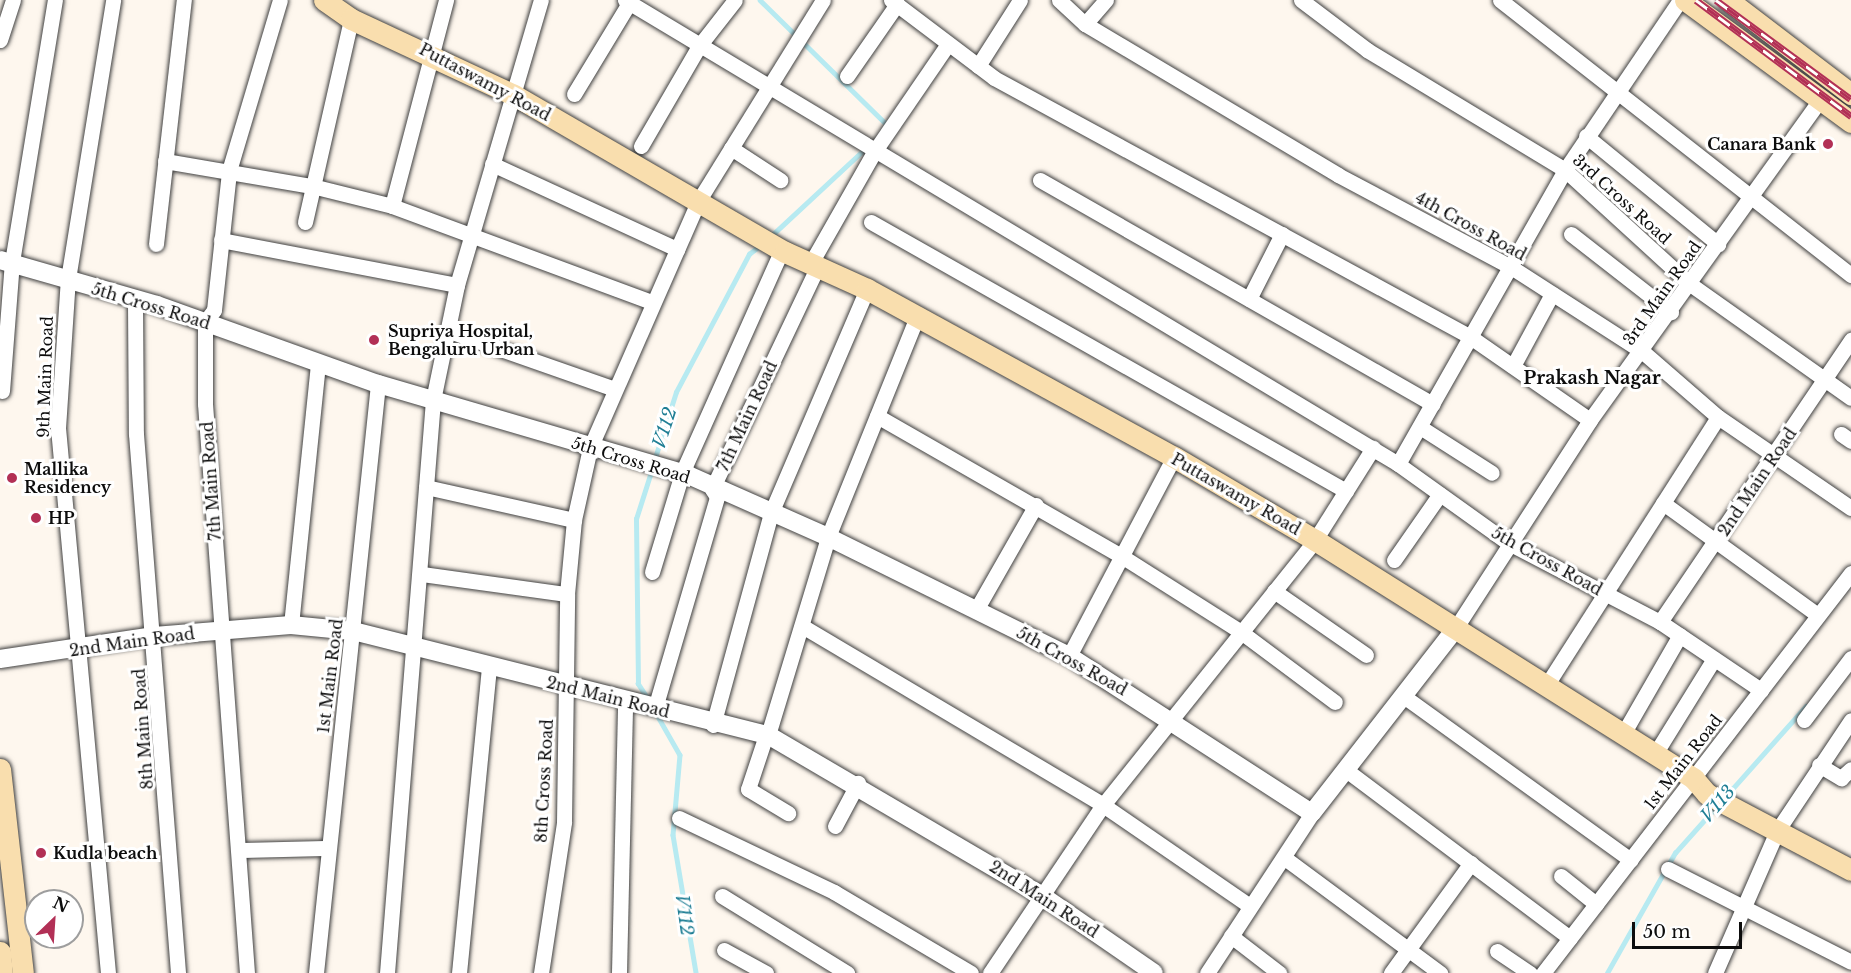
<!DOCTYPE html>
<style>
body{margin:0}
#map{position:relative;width:1851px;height:973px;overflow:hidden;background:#fef7ee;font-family:"Libre Baskerville",serif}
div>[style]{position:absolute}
.stream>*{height:4.5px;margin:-2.25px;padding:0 2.25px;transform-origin:2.25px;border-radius:2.25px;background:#b7eaf1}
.roads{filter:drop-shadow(0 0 2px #404040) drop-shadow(0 0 2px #404040)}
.minor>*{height:15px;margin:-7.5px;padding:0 7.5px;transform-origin:7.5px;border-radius:7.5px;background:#fff}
.tertiary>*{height:18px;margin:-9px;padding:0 9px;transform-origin:9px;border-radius:9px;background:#fff}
.secondary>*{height:21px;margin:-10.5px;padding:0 10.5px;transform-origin:10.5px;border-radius:10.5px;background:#f9deae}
.rail>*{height:7px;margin-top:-3.5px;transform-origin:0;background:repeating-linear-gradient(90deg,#fff 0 14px,#b23056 0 28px);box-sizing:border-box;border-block:2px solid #b23056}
.dots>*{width:16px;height:16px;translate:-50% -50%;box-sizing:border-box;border:3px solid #fff;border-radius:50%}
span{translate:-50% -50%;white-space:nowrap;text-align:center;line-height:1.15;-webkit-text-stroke:6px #fff;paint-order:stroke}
.street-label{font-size:16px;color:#0d0d0d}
.poi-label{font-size:16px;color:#0d0d0d;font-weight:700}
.right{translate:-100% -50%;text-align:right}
.left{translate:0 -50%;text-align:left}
.neighbourhood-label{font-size:18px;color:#0d0d0d;font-weight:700}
.water-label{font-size:18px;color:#207f95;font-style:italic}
.north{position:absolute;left:24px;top:889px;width:60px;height:60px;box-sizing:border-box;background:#fff;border:2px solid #9e9e9e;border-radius:50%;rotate:25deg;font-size:16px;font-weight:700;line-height:24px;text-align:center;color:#0d0d0d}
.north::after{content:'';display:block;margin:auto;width:21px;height:27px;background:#b23056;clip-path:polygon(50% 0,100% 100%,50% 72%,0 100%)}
.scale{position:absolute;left:1632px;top:922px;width:110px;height:27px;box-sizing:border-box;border:3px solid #0d0d0d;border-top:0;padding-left:8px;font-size:18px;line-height:21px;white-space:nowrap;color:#0d0d0d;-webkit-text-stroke:4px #fff;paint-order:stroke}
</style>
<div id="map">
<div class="stream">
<div style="left:760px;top:0;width:178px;rotate:44.5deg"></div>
<div style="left:770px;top:237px;width:132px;rotate:-42.9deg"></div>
<div style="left:654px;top:461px;width:72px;rotate:-72.3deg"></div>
<div style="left:676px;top:392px;width:156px;rotate:-62.1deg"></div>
<div style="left:749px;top:254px;width:15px;rotate:-37deg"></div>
<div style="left:647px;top:698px;width:17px;rotate:-123deg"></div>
<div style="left:638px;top:684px;width:165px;rotate:-90.7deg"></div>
<div style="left:636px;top:519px;width:52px;rotate:-72.3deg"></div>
<div style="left:656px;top:713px;width:48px;rotate:60.3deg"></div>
<div style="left:680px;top:755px;width:80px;rotate:95deg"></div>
<div style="left:673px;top:835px;width:140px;rotate:80.5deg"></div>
<div style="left:1726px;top:796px;width:120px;rotate:-48.4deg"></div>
<div style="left:1607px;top:973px;width:138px;rotate:-60.5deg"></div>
<div style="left:1675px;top:853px;width:62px;rotate:-48.3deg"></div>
</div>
<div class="roads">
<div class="minor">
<div style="left:625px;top:0;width:902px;rotate:30.97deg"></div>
<div style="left:1398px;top:464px;width:134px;rotate:35.6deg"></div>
<div style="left:1507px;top:542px;width:173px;rotate:27.6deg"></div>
<div style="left:1660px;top:622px;width:122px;rotate:34deg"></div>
<div style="left:891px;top:0;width:129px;rotate:37.1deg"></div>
<div style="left:994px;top:78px;width:541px;rotate:28.51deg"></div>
<div style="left:1469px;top:336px;width:147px;rotate:34.8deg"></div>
<div style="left:1059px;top:0;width:35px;rotate:43deg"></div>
<div style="left:1085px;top:24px;width:295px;rotate:30.8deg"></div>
<div style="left:1338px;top:175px;width:196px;rotate:28deg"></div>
<div style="left:1511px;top:267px;width:157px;rotate:32.8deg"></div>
<div style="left:1643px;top:352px;width:99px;rotate:40.9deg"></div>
<div style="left:1718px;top:417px;width:161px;rotate:34.4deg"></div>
<div style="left:1301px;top:0;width:83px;rotate:37.1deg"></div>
<div style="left:1367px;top:50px;width:232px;rotate:31.2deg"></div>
<div style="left:1565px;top:170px;width:169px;rotate:42.4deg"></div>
<div style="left:1690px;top:284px;width:197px;rotate:35.3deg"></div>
<div style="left:1500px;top:0;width:446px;rotate:38.1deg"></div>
<div style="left:1085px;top:24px;width:32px;rotate:-49deg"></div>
<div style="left:0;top:40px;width:42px;rotate:-72deg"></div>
<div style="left:978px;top:66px;width:78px;rotate:-57.5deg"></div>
<div style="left:847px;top:76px;width:88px;rotate:-55.2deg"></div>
<div style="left:574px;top:94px;width:110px;rotate:-58.8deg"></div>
<div style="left:1586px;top:136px;width:171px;rotate:39.3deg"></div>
<div style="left:641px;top:146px;width:116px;rotate:-59.9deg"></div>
<div style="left:699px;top:46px;width:58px;rotate:-52deg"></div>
<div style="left:731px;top:148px;width:59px;rotate:33.1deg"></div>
<div style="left:165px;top:161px;width:149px;rotate:9.7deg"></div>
<div style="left:312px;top:186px;width:82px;rotate:14deg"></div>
<div style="left:392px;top:206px;width:276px;rotate:20.3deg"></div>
<div style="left:492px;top:164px;width:204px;rotate:24.7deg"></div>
<div style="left:1040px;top:180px;width:452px;rotate:29.7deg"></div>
<div style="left:392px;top:206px;width:213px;rotate:-75.3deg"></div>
<div style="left:305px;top:222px;width:208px;rotate:-77.2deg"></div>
<div style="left:871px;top:222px;width:546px;rotate:29.52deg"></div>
<div style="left:1571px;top:234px;width:127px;rotate:38deg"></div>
<div style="left:221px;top:240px;width:240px;rotate:10.8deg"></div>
<div style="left:156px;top:244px;width:246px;rotate:-83.5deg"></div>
<div style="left:811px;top:263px;width:128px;rotate:-60.4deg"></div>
<div style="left:874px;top:152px;width:131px;rotate:-55.6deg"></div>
<div style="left:1249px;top:299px;width:73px;rotate:-63.1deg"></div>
<div style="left:135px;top:303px;width:131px;rotate:89.6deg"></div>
<div style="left:136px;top:434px;width:541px;rotate:85.54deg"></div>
<div style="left:449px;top:331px;width:173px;rotate:19.3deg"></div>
<div style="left:1513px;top:366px;width:82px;rotate:-61.6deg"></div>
<div style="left:2px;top:391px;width:129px;rotate:-85.6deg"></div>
<div style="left:12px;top:262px;width:266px;rotate:-80.7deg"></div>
<div style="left:877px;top:416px;width:284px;rotate:29.8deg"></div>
<div style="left:1123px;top:557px;width:140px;rotate:32.4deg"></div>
<div style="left:1241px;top:632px;width:117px;rotate:36.7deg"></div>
<div style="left:1420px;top:427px;width:85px;rotate:32.6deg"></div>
<div style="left:1841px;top:434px;width:12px;rotate:35deg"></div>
<div style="left:1398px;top:464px;width:338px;rotate:-60.4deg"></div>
<div style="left:1565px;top:170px;width:205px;rotate:-55.9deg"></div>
<div style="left:426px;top:487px;width:152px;rotate:12.6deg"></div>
<div style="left:1663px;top:503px;width:191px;rotate:35.9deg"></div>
<div style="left:1394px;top:560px;width:80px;rotate:-55.1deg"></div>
<div style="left:652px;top:572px;width:103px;rotate:-73.1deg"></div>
<div style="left:682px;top:473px;width:245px;rotate:-65.9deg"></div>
<div style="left:422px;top:574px;width:146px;rotate:7.9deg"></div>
<div style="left:1274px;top:591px;width:112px;rotate:34.8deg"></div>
<div style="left:976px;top:610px;width:121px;rotate:-60.3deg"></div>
<div style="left:1660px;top:622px;width:341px;rotate:-55.9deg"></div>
<div style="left:291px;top:625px;width:262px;rotate:-84.1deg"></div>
<div style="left:802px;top:626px;width:350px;rotate:30.7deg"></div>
<div style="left:1103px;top:805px;width:178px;rotate:34.5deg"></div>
<div style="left:1455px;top:629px;width:249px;rotate:-57.1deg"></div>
<div style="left:1590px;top:420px;width:394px;rotate:-54.3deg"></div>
<div style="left:1069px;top:656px;width:225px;rotate:-62.2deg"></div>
<div style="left:1546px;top:686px;width:319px;rotate:-57.4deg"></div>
<div style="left:1402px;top:695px;width:282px;rotate:35.8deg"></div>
<div style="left:655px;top:708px;width:220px;rotate:-73.6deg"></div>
<div style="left:717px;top:497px;width:9px;rotate:-122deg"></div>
<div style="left:712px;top:489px;width:247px;rotate:-64.6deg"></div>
<div style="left:1804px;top:720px;width:78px;rotate:-52.8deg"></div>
<div style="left:713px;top:725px;width:220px;rotate:-74.7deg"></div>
<div style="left:771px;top:513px;width:244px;rotate:-66.8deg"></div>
<div style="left:1623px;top:734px;width:114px;rotate:-60.1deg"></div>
<div style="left:766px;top:735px;width:57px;rotate:108.4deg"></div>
<div style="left:748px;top:789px;width:47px;rotate:31deg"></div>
<div style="left:768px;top:735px;width:207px;rotate:-73.1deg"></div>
<div style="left:828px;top:537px;width:235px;rotate:-68deg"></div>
<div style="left:1655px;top:754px;width:112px;rotate:-58.2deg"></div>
<div style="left:1819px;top:765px;width:26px;rotate:31deg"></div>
<div style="left:1841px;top:778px;width:13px;rotate:-42deg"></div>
<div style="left:1346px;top:770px;width:280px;rotate:36.9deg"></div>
<div style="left:679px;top:818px;width:172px;rotate:25.5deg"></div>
<div style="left:834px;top:892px;width:159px;rotate:30.6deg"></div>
<div style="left:835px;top:826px;width:49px;rotate:-61.9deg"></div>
<div style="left:239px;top:850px;width:88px;rotate:-1.3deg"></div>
<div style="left:1286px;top:859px;width:192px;rotate:36.5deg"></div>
<div style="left:1668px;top:869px;width:205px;rotate:26.9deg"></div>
<div style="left:1561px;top:876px;width:45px;rotate:38.7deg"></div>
<div style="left:722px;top:896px;width:147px;rotate:31.6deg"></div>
<div style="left:1231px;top:936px;width:61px;rotate:37.6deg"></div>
<div style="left:724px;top:950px;width:48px;rotate:28.7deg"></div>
<div style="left:1497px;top:951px;width:40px;rotate:34deg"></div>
<div style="left:108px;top:973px;width:547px;rotate:-95.24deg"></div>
<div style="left:58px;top:428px;width:149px;rotate:-86.2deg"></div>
<div style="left:68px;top:279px;width:283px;rotate:-80.8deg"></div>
<div style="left:247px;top:973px;width:571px;rotate:-94.22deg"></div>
<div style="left:205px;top:404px;width:82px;rotate:-90deg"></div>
<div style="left:205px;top:322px;width:15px;rotate:-53deg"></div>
<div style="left:214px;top:310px;width:140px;rotate:-83.8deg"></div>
<div style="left:229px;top:171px;width:178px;rotate:-73.4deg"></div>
<div style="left:316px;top:973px;width:592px;rotate:-83.99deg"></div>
<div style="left:387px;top:973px;width:575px;rotate:-85.41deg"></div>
<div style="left:433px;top:400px;width:117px;rotate:-78.2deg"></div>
<div style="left:457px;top:285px;width:297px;rotate:-73.6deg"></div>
<div style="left:459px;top:973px;width:307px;rotate:-84.4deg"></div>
<div style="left:541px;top:973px;width:153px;rotate:-81.3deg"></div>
<div style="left:564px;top:822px;width:228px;rotate:-89.2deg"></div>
<div style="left:567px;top:594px;width:74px;rotate:-84.6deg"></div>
<div style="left:574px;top:520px;width:74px;rotate:-77.5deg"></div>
<div style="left:590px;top:448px;width:271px;rotate:-66.3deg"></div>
<div style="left:699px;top:200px;width:235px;rotate:-58.2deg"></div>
<div style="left:619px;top:973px;width:273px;rotate:-88.7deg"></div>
<div style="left:990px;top:973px;width:202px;rotate:-56.1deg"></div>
<div style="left:1103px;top:805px;width:339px;rotate:-51.3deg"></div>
<div style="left:1315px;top:540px;width:109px;rotate:-57.8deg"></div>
<div style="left:1207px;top:973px;width:191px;rotate:-56.7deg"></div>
<div style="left:1391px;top:973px;width:136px;rotate:-54deg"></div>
<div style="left:1543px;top:973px;width:505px;rotate:-52.4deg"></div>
<div style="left:1715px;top:973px;width:155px;rotate:-66.4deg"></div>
<div style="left:1777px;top:831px;width:133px;rotate:-56.3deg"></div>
</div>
<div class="tertiary">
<div style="left:0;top:260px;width:163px;rotate:16deg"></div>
<div style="left:157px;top:305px;width:235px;rotate:19.7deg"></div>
<div style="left:378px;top:384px;width:321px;rotate:16.3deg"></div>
<div style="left:686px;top:474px;width:155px;rotate:23.9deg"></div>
<div style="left:828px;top:537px;width:269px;rotate:26.3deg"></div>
<div style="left:1069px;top:656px;width:289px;rotate:32.9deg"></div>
<div style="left:1312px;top:813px;width:233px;rotate:-52.1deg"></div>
<div style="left:0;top:659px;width:156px;rotate:-8.5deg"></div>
<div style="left:154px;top:636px;width:137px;rotate:-4.6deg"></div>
<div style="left:291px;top:625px;width:62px;rotate:5.5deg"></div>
<div style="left:353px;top:631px;width:428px;rotate:14.1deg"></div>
<div style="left:768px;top:735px;width:316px;rotate:30.4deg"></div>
<div style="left:1041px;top:895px;width:137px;rotate:34.6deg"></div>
</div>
<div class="secondary">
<div style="left:324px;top:0;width:33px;rotate:35deg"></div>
<div style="left:351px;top:19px;width:180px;rotate:25deg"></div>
<div style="left:514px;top:95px;width:313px;rotate:30.1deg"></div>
<div style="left:785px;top:252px;width:90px;rotate:24.3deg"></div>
<div style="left:867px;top:289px;width:350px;rotate:28.7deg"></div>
<div style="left:1174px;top:457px;width:164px;rotate:30.5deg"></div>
<div style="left:1315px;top:540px;width:448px;rotate:32.2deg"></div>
<div style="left:1694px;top:779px;width:20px;rotate:49deg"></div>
<div style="left:1707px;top:794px;width:163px;rotate:27.8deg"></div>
<div style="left:1685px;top:0;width:206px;rotate:36.3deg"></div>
<div style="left:1728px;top:0;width:155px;rotate:37.4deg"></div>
<div style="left:0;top:769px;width:205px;rotate:83.6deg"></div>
<div style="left:0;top:952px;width:21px;rotate:85deg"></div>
</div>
</div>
<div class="rail">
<div style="left:1696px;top:0;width:194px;rotate:36.8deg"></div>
<div style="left:1716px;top:0;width:167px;rotate:36.3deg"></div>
</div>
<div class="dots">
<div style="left:1828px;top:144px;background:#b23056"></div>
<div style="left:374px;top:340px;background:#b23056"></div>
<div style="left:12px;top:478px;background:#b23056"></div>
<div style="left:36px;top:518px;background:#b23056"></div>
<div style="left:41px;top:853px;background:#b23056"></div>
</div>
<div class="street-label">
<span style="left:485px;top:82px;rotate:28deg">Puttaswamy Road</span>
<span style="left:1622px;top:199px;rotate:42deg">3rd Cross Road</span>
<span style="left:1471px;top:226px;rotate:29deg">4th Cross Road</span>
<span style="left:1662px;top:293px;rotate:-55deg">3rd Main Road</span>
<span style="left:151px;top:306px;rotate:17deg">5th Cross Road</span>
<span style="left:45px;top:377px;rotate:-88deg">9th Main Road</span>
<span style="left:747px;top:416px;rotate:-65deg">7th Main Road</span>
<span style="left:631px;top:460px;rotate:17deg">5th Cross Road</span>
<span style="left:211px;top:481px;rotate:-94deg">7th Main Road</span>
<span style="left:1757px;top:482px;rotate:-56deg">2nd Main Road</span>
<span style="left:1236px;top:494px;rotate:30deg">Puttaswamy Road</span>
<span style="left:1547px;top:561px;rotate:29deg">5th Cross Road</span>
<span style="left:132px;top:642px;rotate:-8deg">2nd Main Road</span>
<span style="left:1072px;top:661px;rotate:29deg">5th Cross Road</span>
<span style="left:330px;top:676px;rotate:-83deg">1st Main Road</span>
<span style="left:608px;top:697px;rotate:14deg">2nd Main Road</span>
<span style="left:143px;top:729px;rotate:-94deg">8th Main Road</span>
<span style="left:1683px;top:762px;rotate:-52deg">1st Main Road</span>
<span style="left:544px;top:781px;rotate:-87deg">8th Cross Road</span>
<span style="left:1044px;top:899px;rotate:33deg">2nd Main Road</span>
</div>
<div class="poi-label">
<span class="right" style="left:1816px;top:144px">Canara Bank</span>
<span class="left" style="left:388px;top:340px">Supriya Hospital,<br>Bengaluru Urban</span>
<span class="left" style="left:24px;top:478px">Mallika<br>Residency</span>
<span class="left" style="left:48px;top:518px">HP</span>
<span class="left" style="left:53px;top:853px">Kudla beach</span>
</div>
<div class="neighbourhood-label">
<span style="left:1592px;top:378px">Prakash Nagar</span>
</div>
<div class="water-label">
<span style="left:665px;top:428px;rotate:-72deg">V112</span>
<span style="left:1718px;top:804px;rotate:-49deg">V113</span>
<span style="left:684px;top:915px;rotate:82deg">V112</span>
</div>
<div class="north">N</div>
<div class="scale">50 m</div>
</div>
